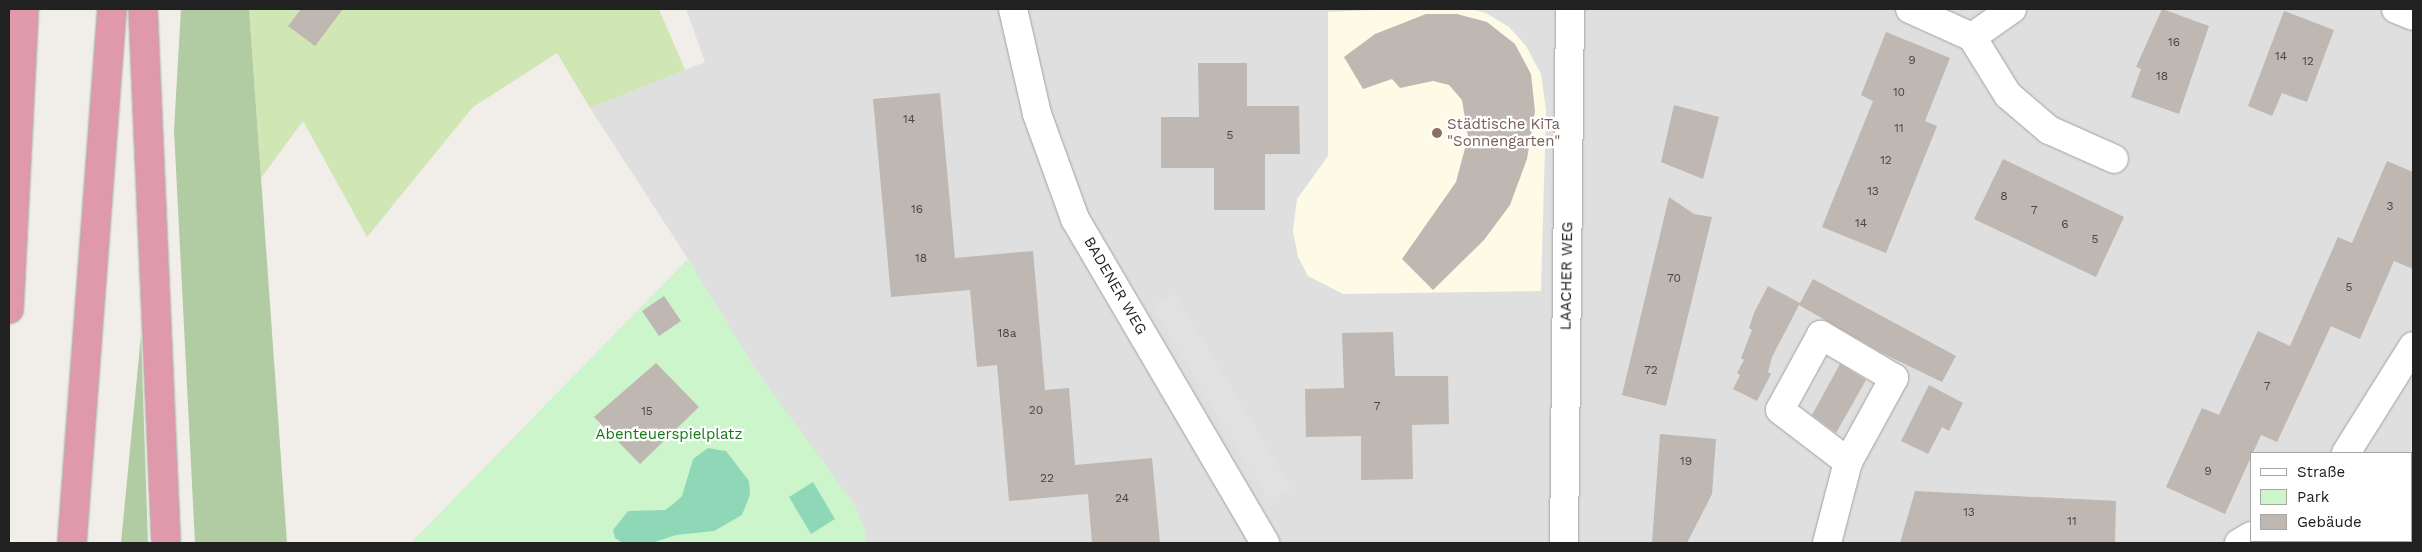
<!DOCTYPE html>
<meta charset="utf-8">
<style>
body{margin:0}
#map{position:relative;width:2422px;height:552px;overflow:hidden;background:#f1eee9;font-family:"Work Sans",sans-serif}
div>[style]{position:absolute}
.residential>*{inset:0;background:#dfdfdf}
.education>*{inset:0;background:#fdfbe6}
.grass>*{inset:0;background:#d0e6b4}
.forest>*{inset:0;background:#b1cca2}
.park>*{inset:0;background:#ccf5cc}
.pitch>*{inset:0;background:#8fd8b7}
.parking>*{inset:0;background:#e1e1e1}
.building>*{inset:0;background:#beb7b2}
.roads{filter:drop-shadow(0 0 1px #a2a2a2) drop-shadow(0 0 1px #a2a2a2)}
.minor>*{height:28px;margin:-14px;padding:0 14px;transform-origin:14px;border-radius:14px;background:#fff}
.highway>*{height:28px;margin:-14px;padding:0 14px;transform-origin:14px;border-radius:14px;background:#e099ab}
.dots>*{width:14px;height:14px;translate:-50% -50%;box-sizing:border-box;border:2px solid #fff;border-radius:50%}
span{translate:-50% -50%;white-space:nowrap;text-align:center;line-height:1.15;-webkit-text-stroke:4.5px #fff;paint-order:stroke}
.number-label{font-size:12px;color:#484645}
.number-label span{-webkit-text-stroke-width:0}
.education-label{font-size:15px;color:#785e54}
.left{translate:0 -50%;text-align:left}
.street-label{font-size:15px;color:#212121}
.park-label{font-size:15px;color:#167918}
.frame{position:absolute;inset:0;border:10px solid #212121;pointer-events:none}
.legend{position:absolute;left:2250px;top:452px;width:162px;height:90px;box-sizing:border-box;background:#fff;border:1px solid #a6a6a6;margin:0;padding:6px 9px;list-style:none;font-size:15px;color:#212121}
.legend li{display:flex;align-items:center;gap:10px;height:25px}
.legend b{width:25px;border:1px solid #a6a6a6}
</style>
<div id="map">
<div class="residential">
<div style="clip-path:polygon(evenodd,686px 9px,2413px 9px,2413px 543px,411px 543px,688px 259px,590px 108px,705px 62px,686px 9px,2251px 453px,2411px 453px,2411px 541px,2251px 541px,2251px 453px)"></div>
</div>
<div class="education">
<div style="clip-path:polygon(1395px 9px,1471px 9px,1486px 13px,1509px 27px,1526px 46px,1541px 74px,1546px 110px,1541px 291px,1343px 294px,1308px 276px,1298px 257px,1293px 231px,1297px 199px,1328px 156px,1328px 12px)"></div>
</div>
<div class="grass">
<div style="clip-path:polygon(249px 9px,659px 9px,685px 70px,590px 108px,557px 53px,473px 107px,367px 237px,303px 121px,261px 178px)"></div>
</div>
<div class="forest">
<div style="clip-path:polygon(181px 9px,249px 9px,287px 543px,195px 543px,174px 130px)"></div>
<div style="clip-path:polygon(141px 335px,148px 543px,121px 543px)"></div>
</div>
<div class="park">
<div style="clip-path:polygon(688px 259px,758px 373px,854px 504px,866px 532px,866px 543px,411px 543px)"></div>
</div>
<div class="pitch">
<div style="clip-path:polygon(708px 448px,726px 451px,749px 481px,750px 495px,742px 515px,714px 531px,676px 535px,652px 543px,623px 543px,615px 538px,613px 530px,628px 511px,665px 510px,672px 505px,682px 496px,693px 459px)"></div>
<div style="clip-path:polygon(813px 482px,835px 519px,811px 534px,789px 497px)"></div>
</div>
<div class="parking">
<div style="clip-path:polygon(1174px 293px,1291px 488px,1269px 501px,1152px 306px)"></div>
</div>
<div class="building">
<div style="clip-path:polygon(301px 9px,343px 9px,315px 46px,288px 26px)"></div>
<div style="clip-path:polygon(2162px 9px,2209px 26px,2179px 114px,2131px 97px,2141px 69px,2136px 67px)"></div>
<div style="clip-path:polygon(2284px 11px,2334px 30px,2307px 102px,2282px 93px,2272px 116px,2248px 106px)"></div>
<div style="clip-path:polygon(1426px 14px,1457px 14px,1487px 22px,1515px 44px,1531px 74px,1535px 111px,1527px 159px,1510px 205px,1484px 240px,1433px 290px,1402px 259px,1456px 182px,1468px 137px,1462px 100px,1449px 85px,1433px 81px,1400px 88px,1392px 79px,1363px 89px,1344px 57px,1375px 34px)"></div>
<div style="clip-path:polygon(1886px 32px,1950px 58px,1925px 121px,1937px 126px,1886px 253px,1822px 227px,1873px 101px,1861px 95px)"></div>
<div style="clip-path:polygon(1198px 63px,1247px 63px,1247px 106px,1299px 106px,1300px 154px,1265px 154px,1265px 210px,1214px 210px,1214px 168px,1161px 168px,1161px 117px,1199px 117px)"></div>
<div style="clip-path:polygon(940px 93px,955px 258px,1033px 251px,1045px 390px,1069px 388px,1075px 465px,1152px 458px,1160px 543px,1092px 543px,1088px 494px,1009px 501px,997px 365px,977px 367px,970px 290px,891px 297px,873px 99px)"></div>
<div style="clip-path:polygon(1674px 105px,1719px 117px,1703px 179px,1661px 162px)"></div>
<div style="clip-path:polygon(2003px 159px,2124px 217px,2096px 277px,1974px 219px)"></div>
<div style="clip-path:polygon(2387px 161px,2413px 172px,2413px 269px,2394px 261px,2360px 339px,2331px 326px,2277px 442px,2261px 435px,2225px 514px,2166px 487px,2202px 408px,2219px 415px,2258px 331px,2290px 346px,2338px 237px,2352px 243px)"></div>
<div style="clip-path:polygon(1669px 197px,1694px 214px,1712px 217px,1666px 406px,1622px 395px)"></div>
<div style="clip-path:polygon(1813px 279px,1956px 356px,1942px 382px,1882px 353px,1799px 305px,1772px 357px,1768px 372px,1771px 374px,1757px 401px,1733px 389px,1740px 375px,1737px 373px,1744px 360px,1741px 358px,1752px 330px,1749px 328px,1754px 313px,1768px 286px,1800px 303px)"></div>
<div style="clip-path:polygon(664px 296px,681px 321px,659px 336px,642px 311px)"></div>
<div style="clip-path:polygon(1393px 332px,1395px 376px,1448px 376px,1449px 424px,1412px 425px,1413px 479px,1361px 480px,1361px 436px,1306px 437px,1305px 389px,1344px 388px,1342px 333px)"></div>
<div style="clip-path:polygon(656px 363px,699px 407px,640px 464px,594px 417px)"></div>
<div style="clip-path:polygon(1840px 364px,1866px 380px,1836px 433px,1812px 415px)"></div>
<div style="clip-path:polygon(1929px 385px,1963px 403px,1949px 431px,1942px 427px,1928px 454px,1901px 441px)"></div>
<div style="clip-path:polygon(1660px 434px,1716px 439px,1712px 494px,1687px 543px,1652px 543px)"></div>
<div style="clip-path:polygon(1915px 491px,2116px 501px,2115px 543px,1900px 543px)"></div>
</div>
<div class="roads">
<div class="minor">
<div style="left:1013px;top:9px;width:108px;rotate:77.1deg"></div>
<div style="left:1037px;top:114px;width:112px;rotate:70.1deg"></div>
<div style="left:1075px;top:219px;width:376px;rotate:59.6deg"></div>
<div style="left:1910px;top:9px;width:68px;rotate:24.3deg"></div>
<div style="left:2012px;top:9px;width:49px;rotate:145deg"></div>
<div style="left:1972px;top:37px;width:68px;rotate:58.2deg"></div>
<div style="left:2008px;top:95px;width:54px;rotate:40.5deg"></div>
<div style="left:2049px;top:130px;width:71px;rotate:24deg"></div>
<div style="left:2396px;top:9px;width:18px;rotate:22deg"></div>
<div style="left:2346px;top:453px;width:126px;rotate:-57.9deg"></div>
<div style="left:1564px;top:543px;width:534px;rotate:-89.36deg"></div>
<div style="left:1827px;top:543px;width:84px;rotate:-75.5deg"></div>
<div style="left:1848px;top:462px;width:96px;rotate:-61.3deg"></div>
<div style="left:1894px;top:378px;width:85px;rotate:-149.5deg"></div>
<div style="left:1821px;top:335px;width:85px;rotate:118.7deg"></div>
<div style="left:1780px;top:410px;width:86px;rotate:37.4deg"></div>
<div style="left:2239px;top:543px;width:14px;rotate:-30deg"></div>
</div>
<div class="highway">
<div style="left:143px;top:9px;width:534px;rotate:87.53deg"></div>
<div style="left:9px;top:309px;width:300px;rotate:-87.1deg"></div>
<div style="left:72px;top:543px;width:535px;rotate:-85.72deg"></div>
</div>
</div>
<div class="dots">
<div style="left:1437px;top:133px;background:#8d6e63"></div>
</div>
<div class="number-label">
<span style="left:2174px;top:43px">16</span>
<span style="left:2281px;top:57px">14</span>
<span style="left:1912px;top:61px">9</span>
<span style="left:2308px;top:62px">12</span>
<span style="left:2162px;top:77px">18</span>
<span style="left:1899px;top:93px">10</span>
<span style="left:909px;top:120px">14</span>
<span style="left:1899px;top:129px">11</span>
<span style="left:1230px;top:136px">5</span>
<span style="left:1886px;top:161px">12</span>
<span style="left:1873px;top:192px">13</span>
<span style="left:2004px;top:197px">8</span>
<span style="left:2390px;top:207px">3</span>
<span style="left:917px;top:210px">16</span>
<span style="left:2034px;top:211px">7</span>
<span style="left:1861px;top:224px">14</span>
<span style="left:2065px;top:225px">6</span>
<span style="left:2095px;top:240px">5</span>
<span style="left:921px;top:259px">18</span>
<span style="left:1674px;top:279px">70</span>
<span style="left:2349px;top:288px">5</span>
<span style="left:1007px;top:334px">18a</span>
<span style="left:1651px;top:371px">72</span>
<span style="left:2267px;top:387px">7</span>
<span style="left:1377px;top:407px">7</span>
<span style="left:1036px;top:411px">20</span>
<span style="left:647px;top:412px">15</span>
<span style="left:1686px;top:462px">19</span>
<span style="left:2208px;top:472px">9</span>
<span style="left:1047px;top:479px">22</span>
<span style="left:1122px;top:499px">24</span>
<span style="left:1969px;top:513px">13</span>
<span style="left:2072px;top:522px">11</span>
</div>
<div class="education-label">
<span class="left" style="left:1447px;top:133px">Städtische KiTa<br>"Sonnengarten"</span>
</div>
<div class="street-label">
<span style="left:1567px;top:276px;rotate:-89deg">LAACHER WEG</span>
<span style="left:1115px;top:286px;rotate:60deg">BADENER WEG</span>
</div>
<div class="park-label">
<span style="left:669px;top:435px">Abenteuerspielplatz</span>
</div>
<div class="frame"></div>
<ul class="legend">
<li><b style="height:6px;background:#fff"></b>Straße</li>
<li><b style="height:14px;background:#ccf5cc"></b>Park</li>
<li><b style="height:14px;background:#beb7b2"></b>Gebäude</li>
</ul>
</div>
